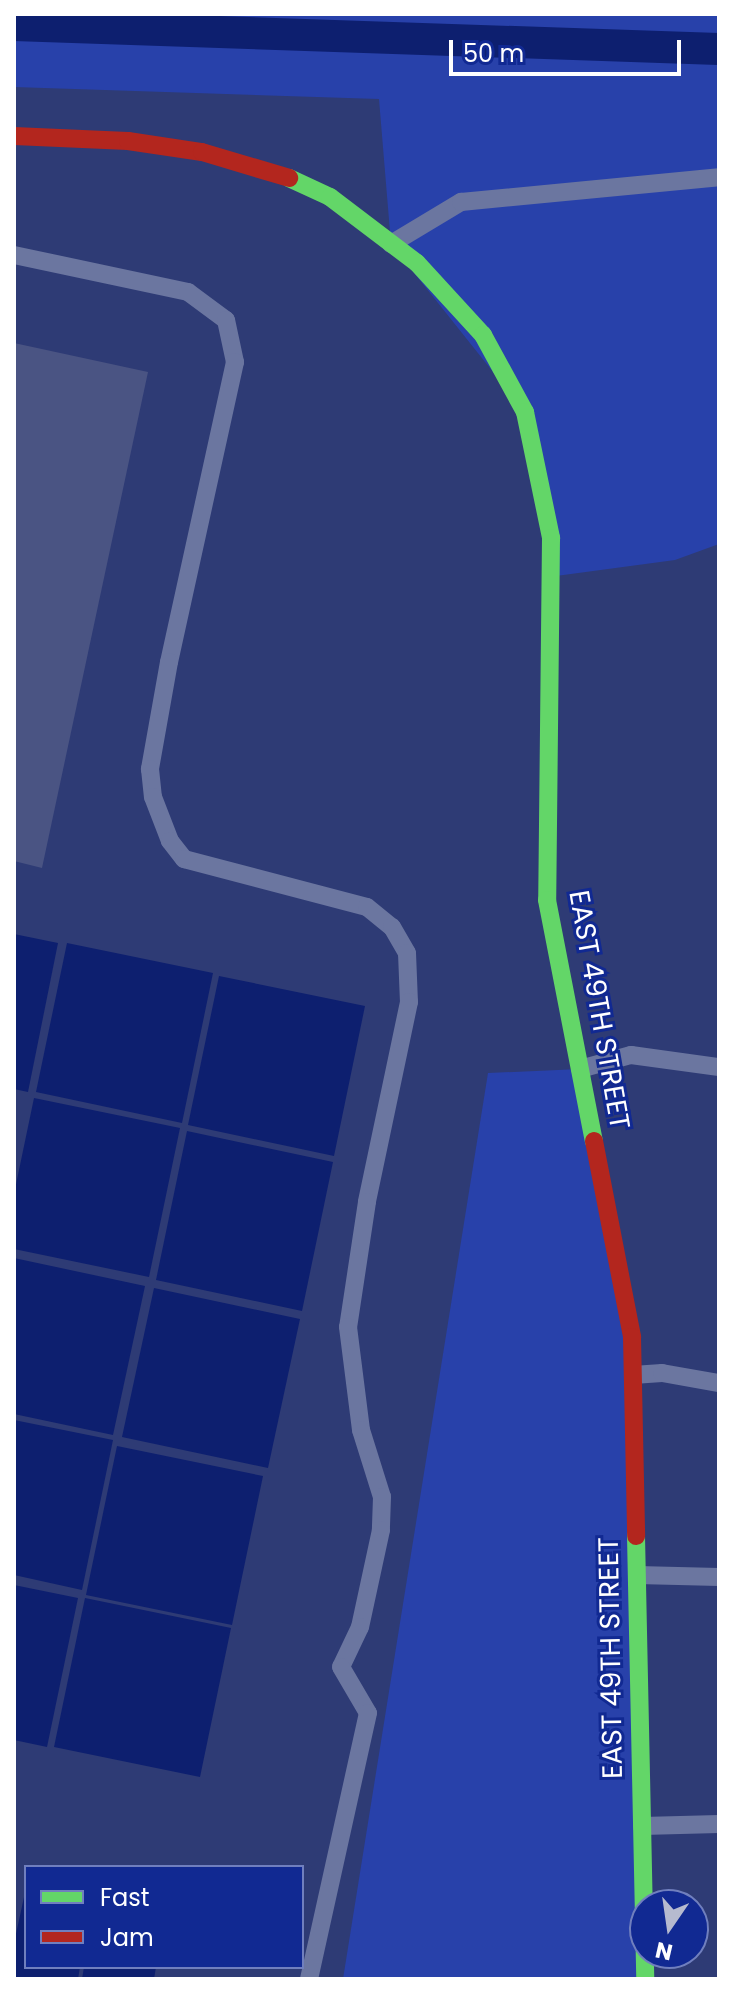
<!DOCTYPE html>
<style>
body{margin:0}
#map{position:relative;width:733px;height:1993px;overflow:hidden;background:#2e3b75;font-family:Poppins,sans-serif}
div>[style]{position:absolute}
.green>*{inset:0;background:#2841aa}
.water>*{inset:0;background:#0d1f6f}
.canal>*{height:32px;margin:-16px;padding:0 16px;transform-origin:16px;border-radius:16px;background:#0d1f6f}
.building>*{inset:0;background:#4a5483}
.lane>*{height:18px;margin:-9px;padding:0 9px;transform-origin:9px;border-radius:9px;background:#6b76a0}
.fast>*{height:18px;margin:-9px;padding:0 9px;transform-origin:9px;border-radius:9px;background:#63d668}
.jam>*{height:18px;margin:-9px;padding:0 9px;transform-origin:9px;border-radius:9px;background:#b3261e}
span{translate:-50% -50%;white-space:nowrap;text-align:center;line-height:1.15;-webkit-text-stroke:6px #112992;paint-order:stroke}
.street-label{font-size:28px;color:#fff}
.frame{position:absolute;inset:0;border:16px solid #fff;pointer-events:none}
.legend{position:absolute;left:24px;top:1865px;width:280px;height:104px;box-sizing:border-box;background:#112992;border:2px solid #707fbe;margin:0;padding:10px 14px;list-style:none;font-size:24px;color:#fff}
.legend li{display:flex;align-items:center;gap:16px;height:40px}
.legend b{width:40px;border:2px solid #707fbe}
.north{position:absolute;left:629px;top:1889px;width:80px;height:80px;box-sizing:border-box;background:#112992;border:2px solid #707fbe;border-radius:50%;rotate:193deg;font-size:22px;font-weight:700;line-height:32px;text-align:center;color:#fff}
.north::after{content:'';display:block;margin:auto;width:28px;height:36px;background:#b6bacf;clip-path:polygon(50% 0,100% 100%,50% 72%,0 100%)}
.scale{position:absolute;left:449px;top:40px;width:232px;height:36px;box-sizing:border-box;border:4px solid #fff;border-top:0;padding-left:10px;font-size:24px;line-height:28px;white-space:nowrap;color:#fff;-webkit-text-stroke:6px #112992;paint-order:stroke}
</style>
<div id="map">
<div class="green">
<div style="clip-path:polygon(14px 14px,719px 14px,719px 544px,675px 560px,556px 576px,525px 412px,391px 244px,379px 99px,14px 87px)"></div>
<div style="clip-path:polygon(580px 1069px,632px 1337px,645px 1979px,343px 1979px,488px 1073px)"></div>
</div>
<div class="water">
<div style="clip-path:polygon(14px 934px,58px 943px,28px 1092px,14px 1089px)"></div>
<div style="clip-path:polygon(67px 943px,213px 973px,182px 1123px,36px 1092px)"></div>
<div style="clip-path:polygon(219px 976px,365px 1006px,334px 1156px,188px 1125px)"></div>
<div style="clip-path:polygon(34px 1098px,180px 1128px,149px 1277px,14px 1249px,14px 1194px)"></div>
<div style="clip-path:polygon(187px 1131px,333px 1162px,302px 1311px,156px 1280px)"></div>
<div style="clip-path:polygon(14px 1258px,145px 1286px,113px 1435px,14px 1414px)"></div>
<div style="clip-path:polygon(154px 1288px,300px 1319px,268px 1468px,122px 1437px)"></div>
<div style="clip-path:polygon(14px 1420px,113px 1440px,82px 1590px,14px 1575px)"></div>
<div style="clip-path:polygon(117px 1446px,263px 1476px,232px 1625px,86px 1595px)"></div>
<div style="clip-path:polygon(14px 1585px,78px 1598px,47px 1747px,14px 1740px)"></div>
<div style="clip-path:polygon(85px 1598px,231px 1628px,200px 1777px,54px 1747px)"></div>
<div style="clip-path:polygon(26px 1888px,26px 1967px,80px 1967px,78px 1979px,14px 1979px,14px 1943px)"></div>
<div style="clip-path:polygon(84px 1967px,156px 1967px,154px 1979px,82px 1979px)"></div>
</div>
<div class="canal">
<div style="left:14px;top:25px;width:705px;rotate:1.95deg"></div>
</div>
<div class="building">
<div style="clip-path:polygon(14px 343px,148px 372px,42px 868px,14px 861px)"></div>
</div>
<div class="lane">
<div style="left:391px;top:244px;width:82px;rotate:-31deg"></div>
<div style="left:461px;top:202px;width:259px;rotate:-5.5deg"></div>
<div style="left:14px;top:255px;width:178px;rotate:12deg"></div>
<div style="left:188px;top:292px;width:47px;rotate:36.4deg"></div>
<div style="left:226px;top:320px;width:43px;rotate:77.9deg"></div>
<div style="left:235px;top:362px;width:307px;rotate:102.4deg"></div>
<div style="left:169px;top:662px;width:109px;rotate:100.1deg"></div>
<div style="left:150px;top:769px;width:28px;rotate:84deg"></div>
<div style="left:153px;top:797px;width:47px;rotate:68.9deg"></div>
<div style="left:170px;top:841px;width:23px;rotate:52deg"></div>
<div style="left:184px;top:859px;width:189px;rotate:14.7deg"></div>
<div style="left:367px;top:907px;width:32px;rotate:39deg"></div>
<div style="left:392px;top:927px;width:30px;rotate:60deg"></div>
<div style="left:407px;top:953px;width:49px;rotate:87.7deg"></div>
<div style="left:409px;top:1002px;width:204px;rotate:101.9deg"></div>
<div style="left:367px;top:1202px;width:126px;rotate:98.6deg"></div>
<div style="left:348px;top:1327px;width:104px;rotate:82.8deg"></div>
<div style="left:361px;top:1430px;width:70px;rotate:72.6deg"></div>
<div style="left:382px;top:1497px;width:33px;rotate:92deg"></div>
<div style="left:381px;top:1530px;width:99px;rotate:102.2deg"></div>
<div style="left:360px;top:1627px;width:44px;rotate:115.4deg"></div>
<div style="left:341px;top:1667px;width:53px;rotate:59.6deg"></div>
<div style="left:368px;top:1713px;width:272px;rotate:102.5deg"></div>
<div style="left:580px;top:1069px;width:53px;rotate:-15.4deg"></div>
<div style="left:631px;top:1055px;width:89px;rotate:7.8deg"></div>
<div style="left:633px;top:1375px;width:29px;rotate:-4deg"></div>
<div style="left:662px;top:1373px;width:58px;rotate:10deg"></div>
<div style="left:637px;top:1575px;width:82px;rotate:1.4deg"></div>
<div style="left:642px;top:1826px;width:77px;rotate:-1.5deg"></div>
</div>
<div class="fast">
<div style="left:289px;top:178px;width:45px;rotate:24.9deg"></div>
<div style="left:330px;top:197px;width:109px;rotate:37.2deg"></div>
<div style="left:417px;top:263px;width:98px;rotate:47.5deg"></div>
<div style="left:483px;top:335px;width:88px;rotate:61.4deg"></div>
<div style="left:525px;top:412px;width:129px;rotate:78.3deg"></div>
<div style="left:551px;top:538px;width:362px;rotate:90.6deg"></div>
<div style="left:547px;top:900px;width:246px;rotate:79deg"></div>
<div style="left:636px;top:1536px;width:443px;rotate:88.8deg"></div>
</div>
<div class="jam">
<div style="left:14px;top:136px;width:114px;rotate:2.5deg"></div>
<div style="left:128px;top:141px;width:75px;rotate:8.5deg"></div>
<div style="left:202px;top:152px;width:91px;rotate:16.6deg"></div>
<div style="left:594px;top:1141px;width:200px;rotate:79deg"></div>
<div style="left:632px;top:1337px;width:199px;rotate:88.8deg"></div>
</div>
<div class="street-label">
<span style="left:599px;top:1010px;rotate:80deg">EAST 49TH STREET</span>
<span style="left:611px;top:1658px;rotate:-91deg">EAST 49TH STREET</span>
</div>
<div class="frame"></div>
<ul class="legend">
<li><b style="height:10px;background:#63d668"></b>Fast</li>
<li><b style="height:10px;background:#b3261e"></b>Jam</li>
</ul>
<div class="north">N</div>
<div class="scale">50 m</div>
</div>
